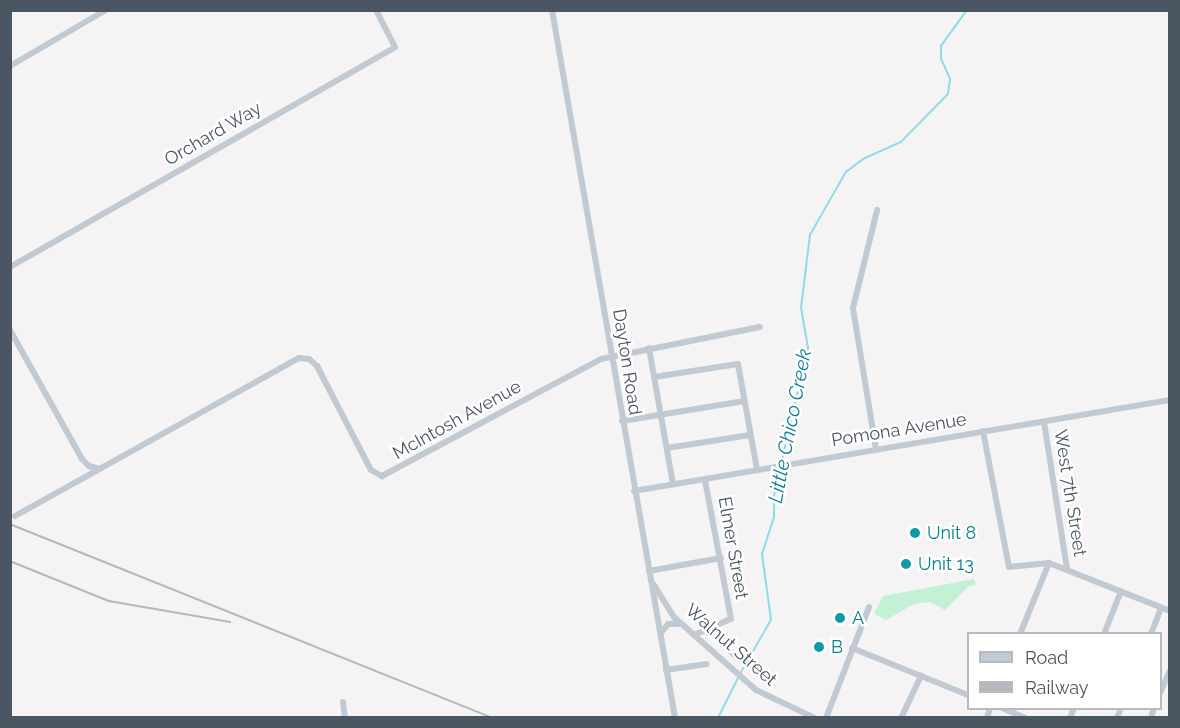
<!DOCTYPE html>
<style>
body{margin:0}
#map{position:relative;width:1180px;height:728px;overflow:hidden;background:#f5f3f3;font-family:Raleway,sans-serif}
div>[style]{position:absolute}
.green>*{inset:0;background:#c3f1d5}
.stream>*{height:1.5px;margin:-0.75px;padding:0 0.75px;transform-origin:0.75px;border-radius:0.75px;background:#90daee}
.minor>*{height:6px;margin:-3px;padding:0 3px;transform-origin:3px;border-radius:3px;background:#c1cad2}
.rail>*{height:1.5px;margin:-0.75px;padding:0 0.75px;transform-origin:0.75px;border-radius:0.75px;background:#b5b8bd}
.dots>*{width:16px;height:16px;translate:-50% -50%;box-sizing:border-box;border:3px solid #fff;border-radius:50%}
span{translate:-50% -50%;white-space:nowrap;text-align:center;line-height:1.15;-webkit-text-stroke:5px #fff;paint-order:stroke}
.street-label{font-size:18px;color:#4a5661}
.culture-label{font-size:18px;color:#0d838f}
.left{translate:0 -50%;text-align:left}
.water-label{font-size:20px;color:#0c7c9b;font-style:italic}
.frame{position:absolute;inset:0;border:12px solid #4a5661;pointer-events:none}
.legend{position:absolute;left:967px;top:632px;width:195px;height:78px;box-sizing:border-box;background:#fff;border:2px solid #b7bbc0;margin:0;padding:8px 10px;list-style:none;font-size:18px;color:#4a5661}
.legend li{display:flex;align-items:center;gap:12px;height:30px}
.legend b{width:30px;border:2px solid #b7bbc0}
</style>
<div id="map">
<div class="green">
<div style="clip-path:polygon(974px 579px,976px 585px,969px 586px,945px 610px,930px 602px,914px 604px,886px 620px,874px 614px,883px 596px)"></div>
</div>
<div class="stream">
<div style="left:781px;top:464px;width:119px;rotate:-76.9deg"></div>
<div style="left:808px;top:348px;width:41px;rotate:-99.9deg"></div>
<div style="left:801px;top:308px;width:74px;rotate:-83deg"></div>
<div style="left:810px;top:235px;width:73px;rotate:-60.3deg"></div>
<div style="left:846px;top:172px;width:21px;rotate:-37deg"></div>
<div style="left:863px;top:159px;width:42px;rotate:-24.1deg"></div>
<div style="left:901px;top:142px;width:67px;rotate:-45.6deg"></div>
<div style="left:948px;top:94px;width:15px;rotate:-82deg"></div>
<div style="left:950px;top:79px;width:22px;rotate:-114deg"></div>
<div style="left:941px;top:59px;width:13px;rotate:-90deg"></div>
<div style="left:941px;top:46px;width:44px;rotate:-54.2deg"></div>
<div style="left:740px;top:674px;width:62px;rotate:-60.1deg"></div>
<div style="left:771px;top:620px;width:67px;rotate:-97.8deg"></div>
<div style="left:762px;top:554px;width:39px;rotate:-72deg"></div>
<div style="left:774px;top:517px;width:21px;rotate:-90deg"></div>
<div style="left:774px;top:496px;width:28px;rotate:-77deg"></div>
<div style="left:718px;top:718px;width:45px;rotate:-63.4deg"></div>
</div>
<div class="minor">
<div style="left:552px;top:10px;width:719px;rotate:80.14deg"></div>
<div style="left:10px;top:66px;width:111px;rotate:-30.3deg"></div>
<div style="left:10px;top:267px;width:443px;rotate:-29.7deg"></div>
<div style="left:395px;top:47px;width:42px;rotate:-117.2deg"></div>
<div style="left:10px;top:330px;width:148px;rotate:60.8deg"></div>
<div style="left:82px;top:459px;width:10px;rotate:45deg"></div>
<div style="left:89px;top:466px;width:11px;rotate:15deg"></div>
<div style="left:649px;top:348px;width:138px;rotate:80deg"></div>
<div style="left:654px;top:377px;width:85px;rotate:-8.8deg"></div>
<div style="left:738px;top:364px;width:108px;rotate:79.8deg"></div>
<div style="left:622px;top:421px;width:124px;rotate:-9.3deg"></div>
<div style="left:1044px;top:422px;width:149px;rotate:81.1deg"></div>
<div style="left:983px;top:431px;width:138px;rotate:79.2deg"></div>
<div style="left:1009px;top:567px;width:40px;rotate:-5.7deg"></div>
<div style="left:1049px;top:563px;width:130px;rotate:21.6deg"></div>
<div style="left:667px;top:448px;width:84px;rotate:-8.9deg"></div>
<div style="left:876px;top:449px;width:143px;rotate:-99.3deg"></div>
<div style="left:853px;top:308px;width:101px;rotate:-76.2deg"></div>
<div style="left:634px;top:491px;width:544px;rotate:-9.64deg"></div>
<div style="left:15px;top:516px;width:325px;rotate:-29.1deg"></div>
<div style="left:299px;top:358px;width:10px;rotate:6deg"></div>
<div style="left:309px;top:359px;width:11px;rotate:41deg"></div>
<div style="left:317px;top:366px;width:117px;rotate:62.6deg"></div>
<div style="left:371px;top:470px;width:13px;rotate:29deg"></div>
<div style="left:382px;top:476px;width:248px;rotate:-28.1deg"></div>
<div style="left:601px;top:359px;width:162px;rotate:-11.4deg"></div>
<div style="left:649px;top:571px;width:73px;rotate:-10.2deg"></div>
<div style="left:654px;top:585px;width:39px;rotate:58deg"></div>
<div style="left:675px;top:618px;width:108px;rotate:41.6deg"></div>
<div style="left:756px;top:690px;width:65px;rotate:25.4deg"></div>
<div style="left:708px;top:628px;width:40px;rotate:46deg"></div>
<div style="left:661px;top:633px;width:11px;rotate:-52deg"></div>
<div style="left:668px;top:624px;width:13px"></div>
<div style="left:1020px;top:634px;width:77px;rotate:-67.8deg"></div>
<div style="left:1104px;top:634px;width:46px;rotate:-68.4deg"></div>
<div style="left:1151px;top:634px;width:28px;rotate:-69deg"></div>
<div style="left:694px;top:635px;width:40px;rotate:-23.4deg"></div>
<div style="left:731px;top:619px;width:141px;rotate:-100.6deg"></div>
<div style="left:852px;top:648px;width:125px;rotate:22.1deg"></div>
<div style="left:666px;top:670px;width:41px;rotate:-8.3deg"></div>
<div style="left:1160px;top:693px;width:24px;rotate:-66deg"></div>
<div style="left:343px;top:702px;width:16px;rotate:83deg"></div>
<div style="left:1002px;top:708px;width:25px;rotate:23deg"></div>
<div style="left:826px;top:718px;width:119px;rotate:-68.8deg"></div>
<div style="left:901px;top:718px;width:47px;rotate:-64.5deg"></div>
<div style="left:987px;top:718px;width:10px;rotate:-73deg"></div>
<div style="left:1070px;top:718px;width:11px;rotate:-68deg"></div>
<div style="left:1117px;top:718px;width:11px;rotate:-68deg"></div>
<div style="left:1151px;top:718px;width:10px;rotate:-73deg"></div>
</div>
<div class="rail">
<div style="left:10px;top:524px;width:521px;rotate:21.88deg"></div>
<div style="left:10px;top:561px;width:107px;rotate:22deg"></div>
<div style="left:109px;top:601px;width:123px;rotate:9.8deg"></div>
</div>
<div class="dots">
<div style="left:915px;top:533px;background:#0f9aa8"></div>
<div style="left:906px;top:564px;background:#0f9aa8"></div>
<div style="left:840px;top:618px;background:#0f9aa8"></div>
<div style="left:819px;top:647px;background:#0f9aa8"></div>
</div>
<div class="street-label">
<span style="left:213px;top:134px;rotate:-30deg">Orchard Way</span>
<span style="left:627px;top:362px;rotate:81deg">Dayton Road</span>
<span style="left:457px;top:420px;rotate:-29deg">McIntosh Avenue</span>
<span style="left:899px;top:430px;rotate:-9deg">Pomona Avenue</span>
<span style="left:1070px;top:493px;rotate:81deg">West 7th Street</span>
<span style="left:733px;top:548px;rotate:80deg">Elmer Street</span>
<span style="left:731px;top:645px;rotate:41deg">Walnut Street</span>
</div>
<div class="culture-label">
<span class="left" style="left:927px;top:533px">Unit 8</span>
<span class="left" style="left:918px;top:564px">Unit 13</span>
<span class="left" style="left:852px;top:618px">A</span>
<span class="left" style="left:831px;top:647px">B</span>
</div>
<div class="water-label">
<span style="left:790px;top:426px;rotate:-79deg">Little Chico Creek</span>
</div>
<div class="frame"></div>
<ul class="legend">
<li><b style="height:8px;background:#c1cad2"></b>Road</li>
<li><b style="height:8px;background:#b5b8bd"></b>Railway</li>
</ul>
</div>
